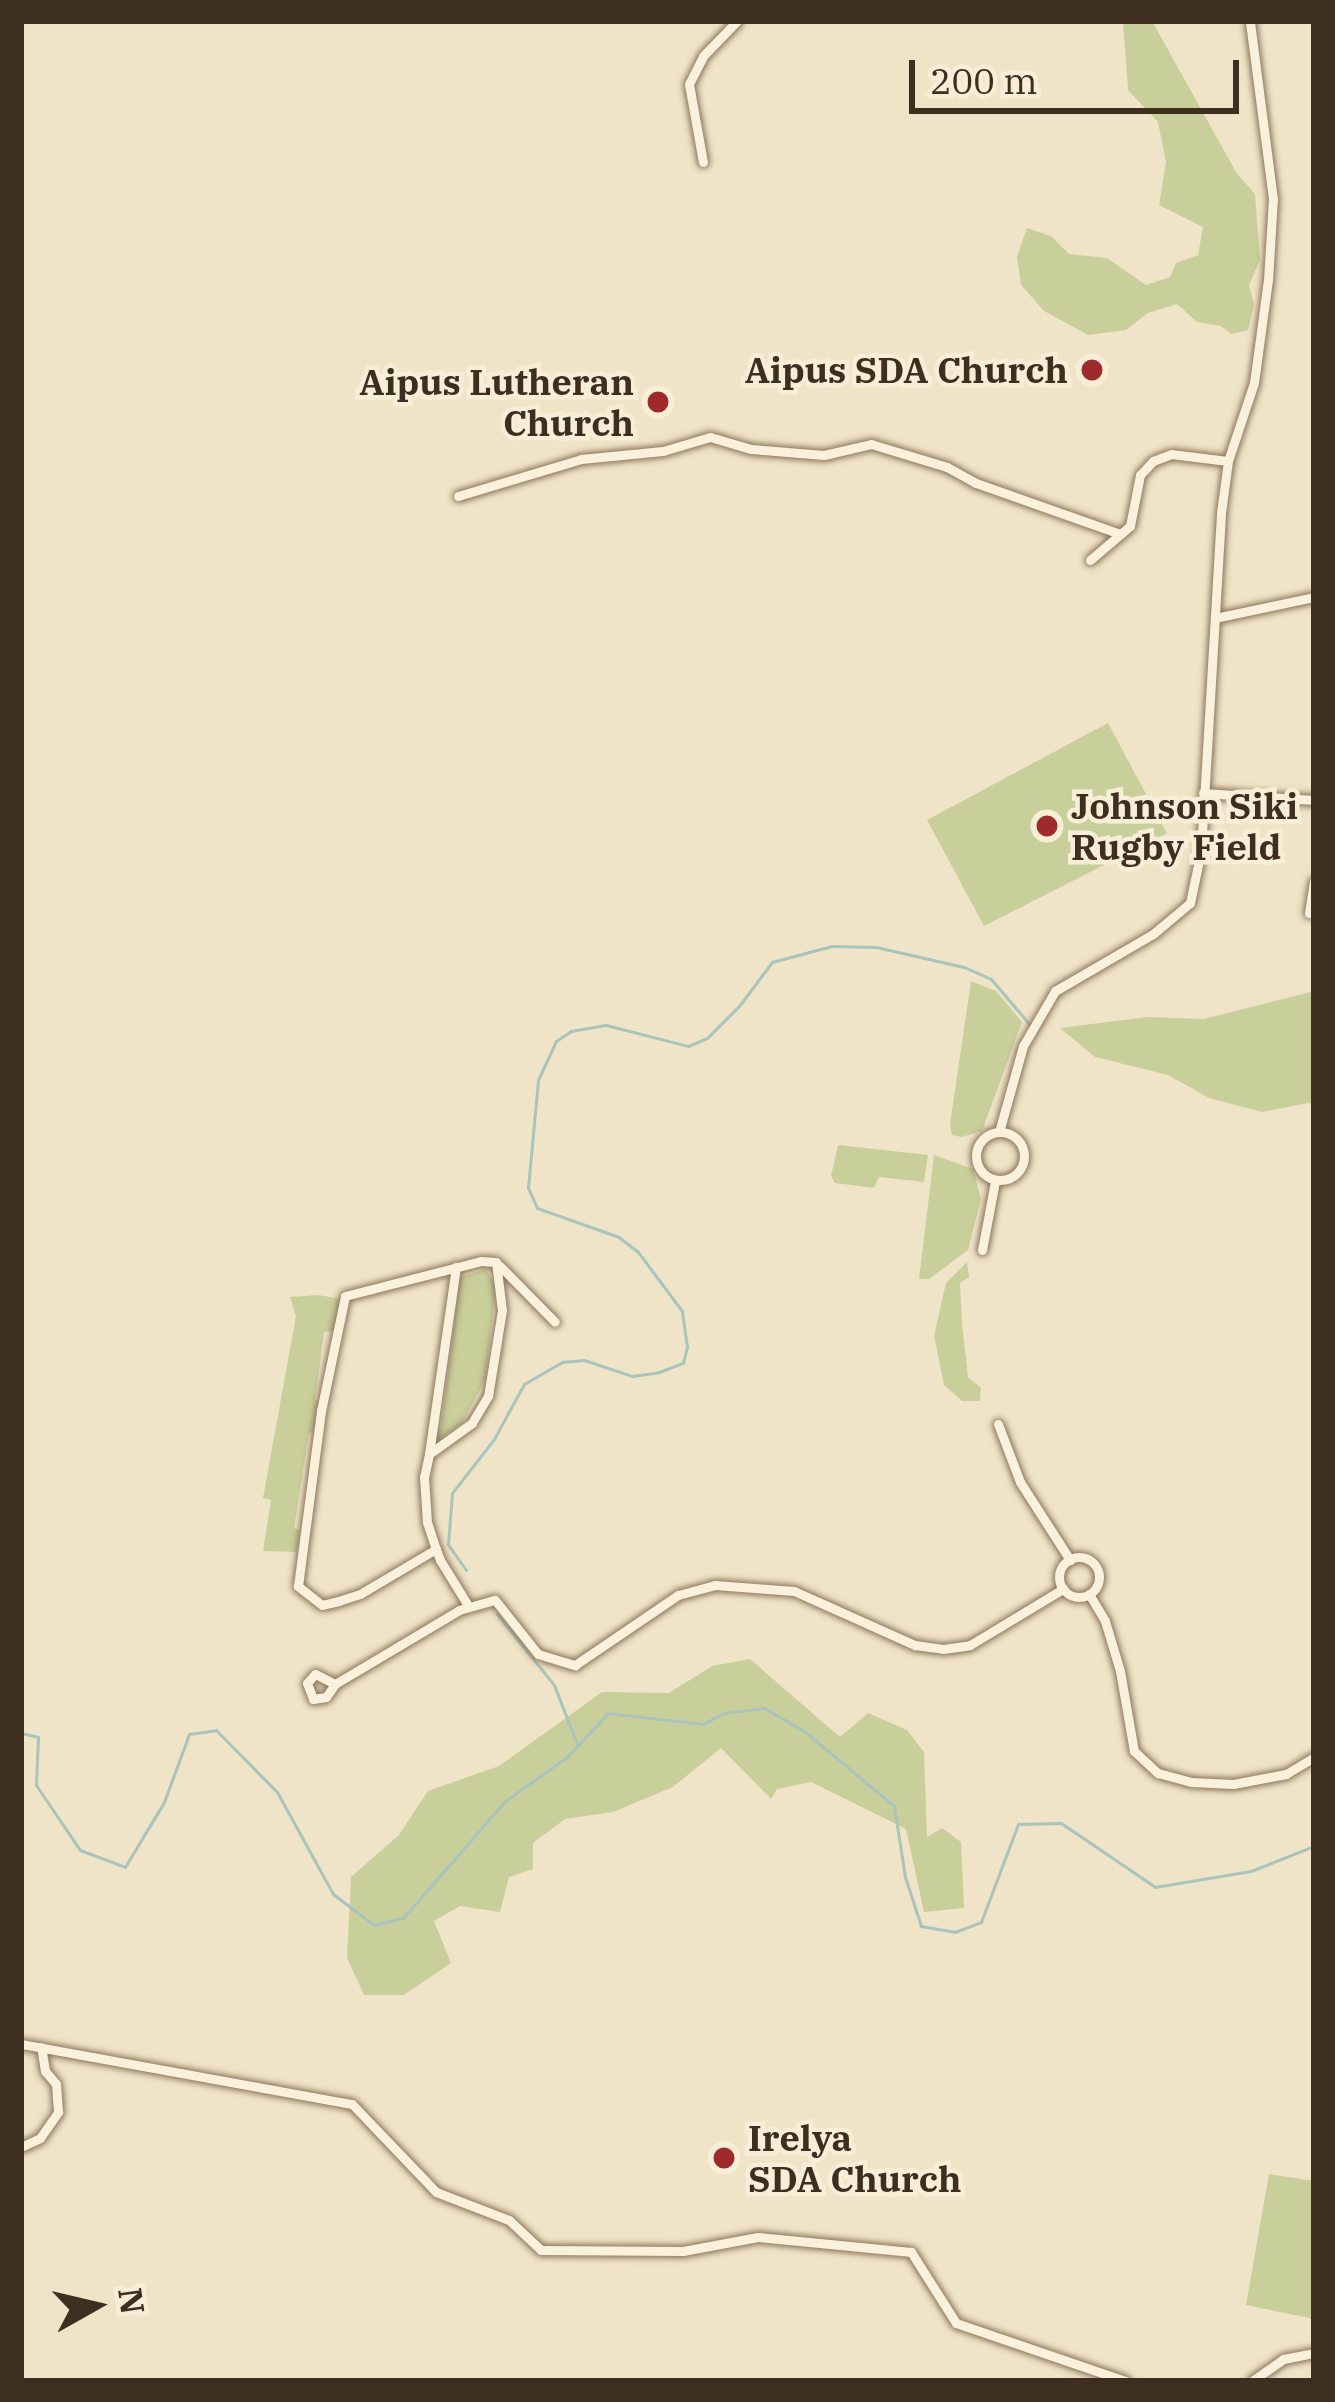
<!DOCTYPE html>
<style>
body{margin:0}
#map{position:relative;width:1335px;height:2402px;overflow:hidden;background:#f0e4c8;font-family:"IBM Plex Serif",serif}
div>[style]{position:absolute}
.green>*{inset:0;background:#c9cf9b}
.stream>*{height:3px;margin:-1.5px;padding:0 1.5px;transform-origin:1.5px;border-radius:1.5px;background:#a9c4bc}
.roads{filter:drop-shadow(0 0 3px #8d765c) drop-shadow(0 0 3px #8d765c)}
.street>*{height:9px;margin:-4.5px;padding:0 4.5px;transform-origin:4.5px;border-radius:4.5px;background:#faf1dc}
.street>.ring{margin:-4.5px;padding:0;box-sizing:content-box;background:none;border:9px solid #faf1dc;border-radius:50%}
.dots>*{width:33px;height:33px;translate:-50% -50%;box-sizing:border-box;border:6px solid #f7eed8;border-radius:50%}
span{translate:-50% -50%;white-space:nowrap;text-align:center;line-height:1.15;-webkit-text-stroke:9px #f7eed8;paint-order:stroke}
.poi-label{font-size:36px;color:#3d2e20;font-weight:700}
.right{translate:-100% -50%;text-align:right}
.left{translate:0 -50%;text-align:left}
.frame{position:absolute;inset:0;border:24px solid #3d2e20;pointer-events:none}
.north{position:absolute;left:36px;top:2246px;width:120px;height:120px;-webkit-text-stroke:9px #f7eed8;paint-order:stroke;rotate:82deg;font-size:33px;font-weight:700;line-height:48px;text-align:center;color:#3d2e20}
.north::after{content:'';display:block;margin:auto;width:42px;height:54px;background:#3d2e20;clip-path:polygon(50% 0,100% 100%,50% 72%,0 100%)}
.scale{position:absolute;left:909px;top:60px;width:330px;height:54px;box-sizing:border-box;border:6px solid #3d2e20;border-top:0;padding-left:15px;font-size:36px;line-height:42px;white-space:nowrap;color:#3d2e20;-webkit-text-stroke:9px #f7eed8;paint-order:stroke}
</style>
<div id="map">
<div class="green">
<div style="clip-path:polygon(1123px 21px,1152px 21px,1236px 172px,1255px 194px,1260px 260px,1249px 285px,1254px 305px,1248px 330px,1231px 334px,1221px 326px,1197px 322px,1177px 304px,1148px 313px,1126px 330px,1088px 335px,1044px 311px,1021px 285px,1017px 257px,1027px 228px,1051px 236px,1069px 254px,1107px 258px,1146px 285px,1170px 277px,1176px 263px,1198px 255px,1203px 227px,1159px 205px,1166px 162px,1158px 122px,1128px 90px)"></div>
<div style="clip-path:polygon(1108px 723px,1167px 833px,984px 926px,927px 820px)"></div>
<div style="clip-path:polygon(971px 981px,996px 991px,1022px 1022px,982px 1131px,961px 1137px,952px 1135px,950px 1124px)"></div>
<div style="clip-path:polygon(1314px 991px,1314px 1102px,1262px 1112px,1209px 1098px,1168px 1075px,1095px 1057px,1060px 1028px,1147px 1017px,1204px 1019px)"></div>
<div style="clip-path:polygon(838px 1145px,928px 1155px,924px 1182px,879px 1177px,874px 1188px,835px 1183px,831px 1176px)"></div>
<div style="clip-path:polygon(934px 1155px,973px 1169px,981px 1199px,968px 1250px,929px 1279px,919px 1279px)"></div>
<div style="clip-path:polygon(967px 1262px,969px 1277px,960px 1283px,962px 1324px,968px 1377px,981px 1388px,980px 1401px,962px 1401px,944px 1385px,934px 1336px,946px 1283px)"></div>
<div style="clip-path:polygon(486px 1269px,496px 1288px,485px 1380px,462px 1423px,432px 1444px,433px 1430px,441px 1428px,460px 1277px)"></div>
<div style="clip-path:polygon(319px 1295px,340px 1299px,333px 1331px,324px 1332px,315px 1400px,320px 1402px,315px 1432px,309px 1433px,294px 1528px,300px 1530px,297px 1552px,263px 1551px,271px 1500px,263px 1498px,296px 1316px,290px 1297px)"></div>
<div style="clip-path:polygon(750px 1659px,840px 1737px,868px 1713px,907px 1730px,924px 1752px,927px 1837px,942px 1828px,961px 1842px,964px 1908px,924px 1912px,906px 1829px,811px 1782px,777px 1789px,771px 1799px,721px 1748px,673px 1787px,613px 1812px,565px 1819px,533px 1843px,533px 1869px,509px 1877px,500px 1912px,460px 1906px,434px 1921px,451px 1963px,404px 1995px,364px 1995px,347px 1958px,351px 1877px,399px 1835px,428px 1791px,499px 1766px,602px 1692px,669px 1693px,712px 1666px)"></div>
<div style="clip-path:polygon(1269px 2174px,1314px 2181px,1314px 2319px,1246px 2305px)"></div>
</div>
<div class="stream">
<div style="left:466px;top:1570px;width:32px;rotate:-125deg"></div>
<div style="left:448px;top:1544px;width:51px;rotate:-85.5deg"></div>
<div style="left:452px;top:1493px;width:68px;rotate:-52.1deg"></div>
<div style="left:494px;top:1439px;width:63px;rotate:-61.4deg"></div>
<div style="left:524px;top:1384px;width:44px;rotate:-30.1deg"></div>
<div style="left:562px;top:1362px;width:22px;rotate:-5deg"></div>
<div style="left:584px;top:1360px;width:51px;rotate:18.4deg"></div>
<div style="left:632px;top:1376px;width:27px;rotate:-8deg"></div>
<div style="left:659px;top:1372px;width:26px;rotate:-21deg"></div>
<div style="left:683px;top:1363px;width:16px;rotate:-76deg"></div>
<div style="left:687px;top:1347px;width:36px;rotate:-98deg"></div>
<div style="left:682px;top:1311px;width:74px;rotate:-126.7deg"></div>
<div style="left:638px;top:1252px;width:24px;rotate:-142deg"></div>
<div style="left:619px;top:1237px;width:87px;rotate:-160.5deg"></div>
<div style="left:537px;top:1208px;width:22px;rotate:-114deg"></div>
<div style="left:528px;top:1188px;width:108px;rotate:-84.7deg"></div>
<div style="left:538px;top:1080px;width:43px;rotate:-65.2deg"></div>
<div style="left:556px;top:1041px;width:18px;rotate:-34deg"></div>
<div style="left:571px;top:1031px;width:36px;rotate:-10deg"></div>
<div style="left:606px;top:1025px;width:85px;rotate:14.4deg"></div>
<div style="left:688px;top:1046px;width:21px;rotate:-23deg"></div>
<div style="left:707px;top:1038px;width:45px;rotate:-45deg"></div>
<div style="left:739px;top:1006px;width:55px;rotate:-53.1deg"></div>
<div style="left:772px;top:962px;width:62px;rotate:-14.9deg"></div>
<div style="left:832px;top:946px;width:44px;rotate:1.3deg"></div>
<div style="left:876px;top:947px;width:90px;rotate:12.8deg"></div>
<div style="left:964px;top:967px;width:30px;rotate:24deg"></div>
<div style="left:991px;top:979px;width:62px;rotate:49.6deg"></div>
<div style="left:497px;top:1614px;width:91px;rotate:51.2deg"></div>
<div style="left:554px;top:1685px;width:63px;rotate:68.7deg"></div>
<div style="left:21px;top:1733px;width:17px;rotate:13deg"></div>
<div style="left:38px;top:1737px;width:48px;rotate:92.4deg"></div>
<div style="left:36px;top:1785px;width:78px;rotate:55.9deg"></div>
<div style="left:80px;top:1850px;width:48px;rotate:20.7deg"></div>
<div style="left:125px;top:1867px;width:76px;rotate:-59deg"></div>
<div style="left:164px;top:1802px;width:72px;rotate:-69.8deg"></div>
<div style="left:189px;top:1734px;width:27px;rotate:-8deg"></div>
<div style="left:216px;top:1730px;width:87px;rotate:45.5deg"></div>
<div style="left:277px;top:1792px;width:116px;rotate:61.2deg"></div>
<div style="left:333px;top:1894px;width:51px;rotate:37.1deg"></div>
<div style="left:374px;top:1925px;width:30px;rotate:-14deg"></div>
<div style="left:403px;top:1918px;width:155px;rotate:-48.9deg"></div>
<div style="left:505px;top:1801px;width:76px;rotate:-35.4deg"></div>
<div style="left:567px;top:1757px;width:60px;rotate:-47deg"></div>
<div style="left:608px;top:1713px;width:96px;rotate:6.6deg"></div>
<div style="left:703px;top:1724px;width:24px;rotate:-28deg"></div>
<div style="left:724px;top:1713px;width:40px;rotate:-7.1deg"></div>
<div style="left:764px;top:1708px;width:46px;rotate:29.9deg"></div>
<div style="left:804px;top:1731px;width:117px;rotate:39.8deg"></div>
<div style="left:894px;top:1806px;width:72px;rotate:81.2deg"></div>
<div style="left:905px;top:1877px;width:52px;rotate:71.9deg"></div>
<div style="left:921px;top:1926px;width:35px;rotate:10deg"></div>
<div style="left:955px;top:1932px;width:28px;rotate:-21deg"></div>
<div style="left:981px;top:1922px;width:105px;rotate:-69.3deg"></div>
<div style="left:1018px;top:1824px;width:43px;rotate:-1.3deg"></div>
<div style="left:1061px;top:1823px;width:114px;rotate:34.2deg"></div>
<div style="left:1155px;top:1887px;width:97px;rotate:-9.5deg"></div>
<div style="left:1251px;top:1871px;width:68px;rotate:-21.6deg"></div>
</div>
<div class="roads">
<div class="street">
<div style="left:703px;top:162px;width:79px;rotate:-100.2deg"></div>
<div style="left:689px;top:84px;width:31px;rotate:-63deg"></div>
<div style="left:703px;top:56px;width:49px;rotate:-45.8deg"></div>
<div style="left:458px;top:496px;width:128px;rotate:-16.7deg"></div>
<div style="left:581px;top:459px;width:82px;rotate:-5.6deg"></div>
<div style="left:663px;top:451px;width:49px;rotate:-16.6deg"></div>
<div style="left:710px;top:437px;width:43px;rotate:16.3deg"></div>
<div style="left:751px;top:449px;width:73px;rotate:4.7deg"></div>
<div style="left:824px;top:455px;width:48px;rotate:-13.2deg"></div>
<div style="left:871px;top:444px;width:79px;rotate:16.8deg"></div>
<div style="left:947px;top:467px;width:33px;rotate:29deg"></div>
<div style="left:976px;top:483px;width:153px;rotate:19.5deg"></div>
<div style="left:1090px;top:560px;width:52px;rotate:-40.4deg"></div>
<div style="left:1130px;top:526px;width:52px;rotate:-78.9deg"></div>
<div style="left:1140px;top:475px;width:19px;rotate:-47deg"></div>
<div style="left:1153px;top:461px;width:19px;rotate:-21deg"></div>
<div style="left:1171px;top:454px;width:57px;rotate:7deg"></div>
<div style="left:1215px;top:618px;width:101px;rotate:-12deg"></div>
<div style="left:1203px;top:793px;width:111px;rotate:3.6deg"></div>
<div style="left:1309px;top:913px;width:32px;rotate:-81deg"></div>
<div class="ring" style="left:976px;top:1132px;width:39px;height:39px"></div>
<div style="left:999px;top:1132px;width:89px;rotate:-74.4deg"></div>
<div style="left:1023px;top:1046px;width:64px;rotate:-59.8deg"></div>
<div style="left:1055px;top:991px;width:113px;rotate:-30.2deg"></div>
<div style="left:1153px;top:934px;width:48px;rotate:-40deg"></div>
<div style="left:1190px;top:903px;width:53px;rotate:-78.1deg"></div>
<div style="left:1201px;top:851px;width:339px;rotate:-86.6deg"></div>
<div style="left:1221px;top:513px;width:52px;rotate:-82.3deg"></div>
<div style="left:1228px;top:461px;width:82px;rotate:-71.6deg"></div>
<div style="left:1254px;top:383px;width:104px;rotate:-82.3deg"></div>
<div style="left:1268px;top:280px;width:81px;rotate:-86.5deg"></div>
<div style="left:1273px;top:199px;width:179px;rotate:-97.4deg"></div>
<div style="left:982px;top:1250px;width:70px;rotate:-79.3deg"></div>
<div style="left:500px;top:1266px;width:78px;rotate:45.5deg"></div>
<div style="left:998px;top:1424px;width:62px;rotate:69.2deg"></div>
<div style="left:1020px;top:1482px;width:93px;rotate:57.3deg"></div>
<div style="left:429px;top:1454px;width:189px;rotate:-81.8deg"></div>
<div style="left:436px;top:1549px;width:88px;rotate:149.4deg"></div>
<div style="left:360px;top:1594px;width:22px;rotate:162deg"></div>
<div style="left:339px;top:1601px;width:17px;rotate:167deg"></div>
<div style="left:322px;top:1605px;width:31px;rotate:-142deg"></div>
<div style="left:298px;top:1586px;width:177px;rotate:-82.5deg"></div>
<div style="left:321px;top:1411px;width:117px;rotate:-78.2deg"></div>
<div style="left:345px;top:1296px;width:140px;rotate:-14.4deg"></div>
<div style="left:481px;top:1261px;width:15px;rotate:4deg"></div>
<div style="left:496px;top:1262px;width:48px;rotate:82.9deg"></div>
<div style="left:502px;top:1310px;width:87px;rotate:99.2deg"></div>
<div style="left:488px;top:1396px;width:31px;rotate:121deg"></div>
<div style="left:472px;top:1423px;width:53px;rotate:144.2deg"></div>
<div style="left:429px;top:1454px;width:24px;rotate:102deg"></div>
<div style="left:424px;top:1477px;width:45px;rotate:86.2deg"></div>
<div style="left:427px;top:1522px;width:28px;rotate:72deg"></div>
<div style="left:436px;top:1549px;width:12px;rotate:70deg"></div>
<div style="left:440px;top:1560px;width:55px;rotate:58.3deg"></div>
<div class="ring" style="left:1059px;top:1557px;width:31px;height:31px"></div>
<div style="left:1089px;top:1594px;width:31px;rotate:59deg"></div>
<div style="left:1105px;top:1621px;width:52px;rotate:73.3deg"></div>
<div style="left:1120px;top:1671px;width:81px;rotate:80.1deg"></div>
<div style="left:1134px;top:1751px;width:33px;rotate:43deg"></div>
<div style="left:1158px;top:1773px;width:34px;rotate:15deg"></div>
<div style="left:1191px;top:1782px;width:42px;rotate:2.7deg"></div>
<div style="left:1233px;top:1784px;width:54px;rotate:-10.7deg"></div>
<div style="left:1286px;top:1774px;width:33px;rotate:-31deg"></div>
<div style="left:335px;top:1684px;width:22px;rotate:-153deg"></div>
<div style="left:315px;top:1674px;width:12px;rotate:132deg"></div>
<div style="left:307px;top:1683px;width:17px;rotate:69deg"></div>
<div style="left:313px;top:1699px;width:13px;rotate:-9deg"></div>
<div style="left:326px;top:1697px;width:16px;rotate:-55deg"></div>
<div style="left:335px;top:1684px;width:144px;rotate:-30.8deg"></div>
<div style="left:459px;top:1610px;width:37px;rotate:-16deg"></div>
<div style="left:495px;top:1600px;width:69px;rotate:51.5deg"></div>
<div style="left:538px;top:1654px;width:39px;rotate:17deg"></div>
<div style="left:575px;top:1665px;width:125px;rotate:-34.2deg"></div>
<div style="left:678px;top:1595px;width:38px;rotate:-15deg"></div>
<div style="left:715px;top:1585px;width:79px;rotate:4.3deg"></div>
<div style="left:794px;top:1591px;width:133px;rotate:24.1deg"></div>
<div style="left:915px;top:1645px;width:28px;rotate:8deg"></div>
<div style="left:943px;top:1649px;width:27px;rotate:-8deg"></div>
<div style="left:970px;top:1645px;width:109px;rotate:-31.1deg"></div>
<div style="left:21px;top:2044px;width:336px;rotate:10.3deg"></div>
<div style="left:352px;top:2104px;width:122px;rotate:46.3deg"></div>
<div style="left:436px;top:2192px;width:78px;rotate:21deg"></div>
<div style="left:509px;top:2220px;width:44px;rotate:43.2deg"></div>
<div style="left:541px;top:2250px;width:142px;rotate:0.4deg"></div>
<div style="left:683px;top:2251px;width:76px;rotate:-10.6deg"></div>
<div style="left:758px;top:2237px;width:154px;rotate:5.6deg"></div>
<div style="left:911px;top:2252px;width:84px;rotate:57.6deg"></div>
<div style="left:956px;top:2323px;width:179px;rotate:18.9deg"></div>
<div style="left:21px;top:2147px;width:21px;rotate:-25deg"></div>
<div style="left:40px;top:2138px;width:32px;rotate:-55deg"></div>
<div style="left:58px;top:2112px;width:28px;rotate:-94deg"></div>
<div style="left:56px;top:2084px;width:17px;rotate:-130deg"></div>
<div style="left:45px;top:2071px;width:24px;rotate:-99deg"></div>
<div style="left:1252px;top:2381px;width:38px;rotate:-35deg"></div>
<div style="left:1283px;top:2359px;width:32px;rotate:-11deg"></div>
</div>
</div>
<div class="dots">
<div style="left:1092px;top:370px;background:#9e2a2b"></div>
<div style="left:658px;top:402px;background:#9e2a2b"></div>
<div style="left:1047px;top:826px;background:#9e2a2b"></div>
<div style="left:724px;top:2158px;background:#9e2a2b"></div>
</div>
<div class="poi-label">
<span class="right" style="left:1068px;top:370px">Aipus SDA Church</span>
<span class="right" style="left:634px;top:402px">Aipus Lutheran<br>Church</span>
<span class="left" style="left:1071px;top:826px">Johnson Siki<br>Rugby Field</span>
<span class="left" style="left:748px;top:2158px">Irelya<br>SDA Church</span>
</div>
<div class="frame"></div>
<div class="north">N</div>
<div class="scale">200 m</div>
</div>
